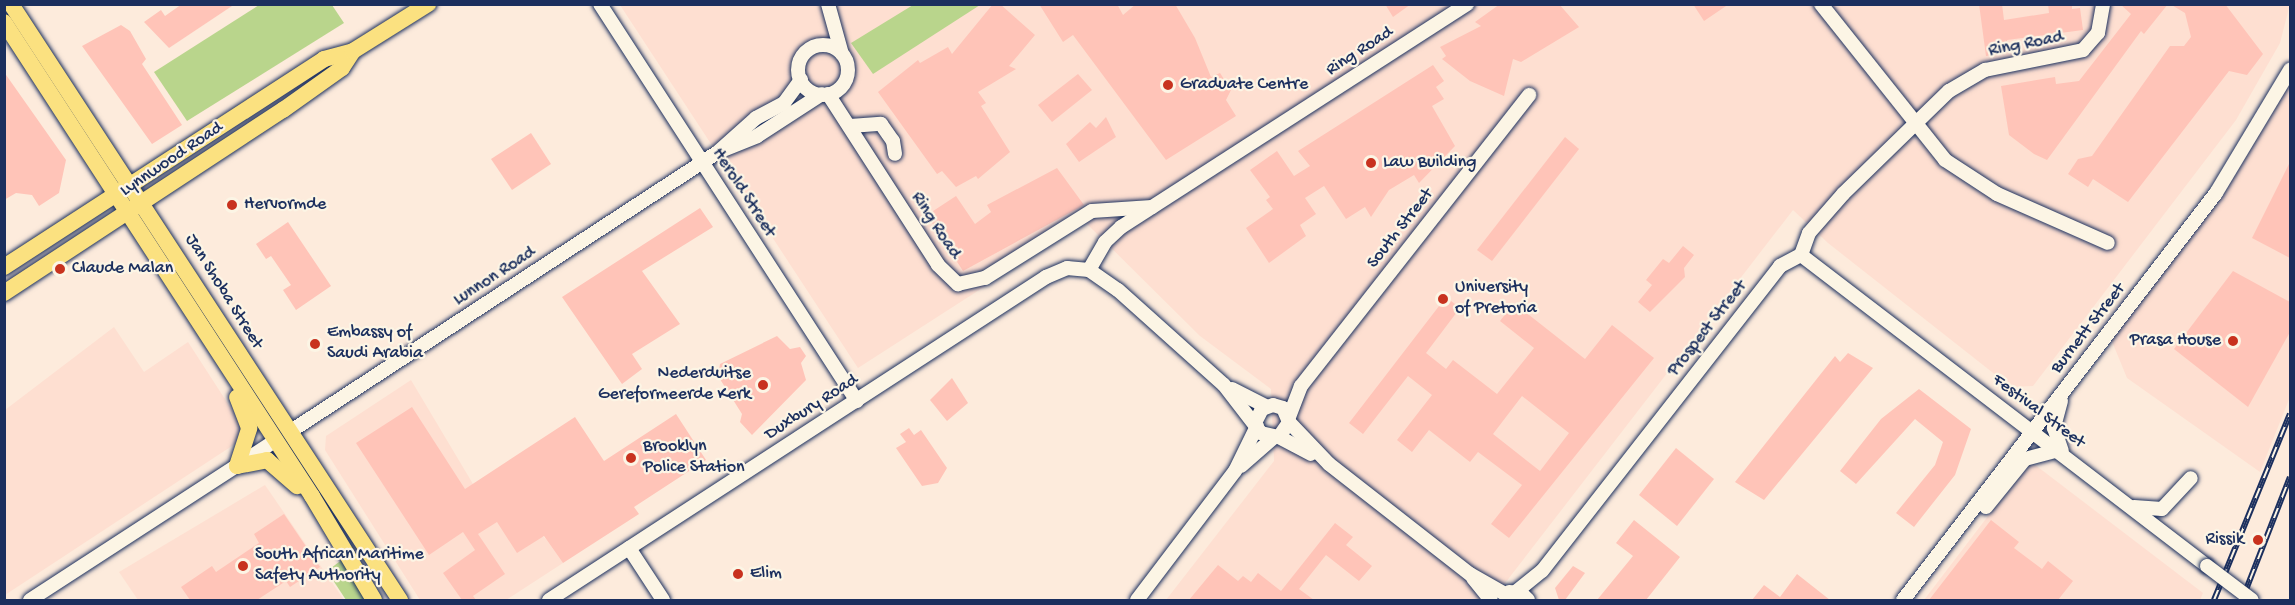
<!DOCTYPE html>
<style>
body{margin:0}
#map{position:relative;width:2295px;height:605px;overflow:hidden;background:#fdebdc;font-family:"Gochi Hand",sans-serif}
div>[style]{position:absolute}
.built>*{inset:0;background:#fedfd1}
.green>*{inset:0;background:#b9d58c}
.building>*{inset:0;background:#ffc4b8}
.roads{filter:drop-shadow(0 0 2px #1b2f5e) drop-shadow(0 0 2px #1b2f5e)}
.minor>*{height:14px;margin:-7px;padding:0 7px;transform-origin:7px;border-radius:7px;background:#fcf5e5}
.minor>.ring{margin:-7px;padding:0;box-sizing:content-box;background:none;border:14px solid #fcf5e5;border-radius:50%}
.major>*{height:16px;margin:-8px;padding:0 8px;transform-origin:8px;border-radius:8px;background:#fbe180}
.rail>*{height:6px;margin-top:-3px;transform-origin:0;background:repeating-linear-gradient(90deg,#fcf5e5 0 11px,#1b2f5e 0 22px);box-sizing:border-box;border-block:2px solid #1b2f5e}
.bridges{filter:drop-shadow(0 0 2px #1b2f5e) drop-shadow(0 0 2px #1b2f5e)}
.minor-bridge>*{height:14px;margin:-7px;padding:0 7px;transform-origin:7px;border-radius:7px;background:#fcf5e5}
.dots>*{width:16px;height:16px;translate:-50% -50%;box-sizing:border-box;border:3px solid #fcf5e5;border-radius:50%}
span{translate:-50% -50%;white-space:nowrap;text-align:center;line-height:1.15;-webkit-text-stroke:4.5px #fcf5e5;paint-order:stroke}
.street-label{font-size:18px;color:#1b2f5e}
.poi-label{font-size:18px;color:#1b2f5e}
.left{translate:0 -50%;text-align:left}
.right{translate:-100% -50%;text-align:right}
.frame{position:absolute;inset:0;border:6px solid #1b2f5e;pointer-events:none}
</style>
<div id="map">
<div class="built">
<div style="clip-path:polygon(2290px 4px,2280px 43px,2236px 120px,2033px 386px,2011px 387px,1828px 243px,1793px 210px,1492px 600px,1166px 600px,1274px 461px,1271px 389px,1200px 336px,1085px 222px,858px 368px,620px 5px)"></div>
<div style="clip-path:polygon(2290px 80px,2290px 397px,2260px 472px,2127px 378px,2111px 339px,2233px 178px)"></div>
<div style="clip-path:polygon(114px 327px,144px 372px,188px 342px,243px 427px,238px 442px,5px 595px,5px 410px)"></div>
<div style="clip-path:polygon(411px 380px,473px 484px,546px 539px,563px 563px,506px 600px,420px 600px,325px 450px,326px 436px)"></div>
<div style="clip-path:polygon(2030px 461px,2203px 593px,2200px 600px,1924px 600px)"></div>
<div style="clip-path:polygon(265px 485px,344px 600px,138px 600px,119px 572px)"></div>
</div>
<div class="green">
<div style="clip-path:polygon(259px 5px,332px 5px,344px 23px,187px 121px,154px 72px)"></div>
<div style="clip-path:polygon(913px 5px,980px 5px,873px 74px,851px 43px)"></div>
<div style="clip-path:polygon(343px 559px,366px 600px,346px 600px,327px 571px)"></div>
</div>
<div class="building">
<div style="clip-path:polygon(182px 4px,235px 4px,169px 48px,144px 22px,161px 10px,165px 16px)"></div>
<div style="clip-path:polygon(993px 4px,1000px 4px,1035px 35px,1009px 66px,1016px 69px,978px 92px,986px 103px,981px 106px,1010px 152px,978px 179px,976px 176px,956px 187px,942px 171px,937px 174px,878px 92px,918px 60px,920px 63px,948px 47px,952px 54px)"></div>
<div style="clip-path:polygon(1039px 4px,1117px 4px,1123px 15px,1136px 4px,1175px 4px,1195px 38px,1211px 77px,1220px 73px,1231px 90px,1226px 100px,1236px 116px,1166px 160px,1073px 35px,1063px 42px)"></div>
<div style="clip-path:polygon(1385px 4px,1411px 4px,1393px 17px)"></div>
<div style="clip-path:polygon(1500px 4px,1559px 4px,1579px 27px,1521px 62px,1513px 59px,1504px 96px,1470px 81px,1442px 59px,1446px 56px,1440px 47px,1481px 26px,1475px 22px)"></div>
<div style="clip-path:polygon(1693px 4px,1729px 4px,1704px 21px)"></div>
<div style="clip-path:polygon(1979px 4px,2002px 4px,2004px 20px,2049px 13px,2048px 4px,2072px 4px,2072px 9px,2080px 8px,2083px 30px,2007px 40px,2009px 53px,1986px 56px)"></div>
<div style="clip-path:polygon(2120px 4px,2168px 4px,2144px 34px,2141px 31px,2047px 160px,2034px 154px,2009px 135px,2001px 86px,2055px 77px,2056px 84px,2079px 81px,2131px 14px)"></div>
<div style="clip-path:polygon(2170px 4px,2225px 4px,2263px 54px,2247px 75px,2229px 71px,2128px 202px,2093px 179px,2088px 187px,2068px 174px,2078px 159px,2092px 156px,2170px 46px,2184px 46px,2191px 37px,2185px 13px)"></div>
<div style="clip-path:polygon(121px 25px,130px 31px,146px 59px,142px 64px,182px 125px,152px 144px,82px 46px)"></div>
<div style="clip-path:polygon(1433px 65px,1444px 81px,1436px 87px,1444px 99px,1432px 106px,1455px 146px,1419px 183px,1414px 175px,1389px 190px,1371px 217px,1365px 207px,1346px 219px,1324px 186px,1305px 198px,1316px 214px,1300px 225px,1306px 236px,1269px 263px,1246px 228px,1273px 209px,1266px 200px,1270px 197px,1250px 170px,1277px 151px,1294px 176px,1310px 166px,1298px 151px)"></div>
<div style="clip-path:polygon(4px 72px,66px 160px,59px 193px,39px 206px,32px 195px,16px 193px,4px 200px)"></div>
<div style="clip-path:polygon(1078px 74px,1092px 90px,1052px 122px,1038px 105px)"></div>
<div style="clip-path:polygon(1106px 117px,1116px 137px,1079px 162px,1066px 144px,1090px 122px,1096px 128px)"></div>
<div style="clip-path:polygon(531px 133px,551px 164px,512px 190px,491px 159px)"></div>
<div style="clip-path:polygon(1565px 137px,1579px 149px,1492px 261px,1477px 250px)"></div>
<div style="clip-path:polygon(2290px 162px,2290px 258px,2252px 238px)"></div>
<div style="clip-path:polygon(1057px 168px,1084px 205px,963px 271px,927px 215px,956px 196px,975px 224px,991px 212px,987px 205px)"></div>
<div style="clip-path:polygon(700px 208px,713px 227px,642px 271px,680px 324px,632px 354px,642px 369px,622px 384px,562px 297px)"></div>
<div style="clip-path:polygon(288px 222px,331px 286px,296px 310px,283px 290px,291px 285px,271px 256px,266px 259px,256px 244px)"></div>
<div style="clip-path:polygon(1683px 246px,1694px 255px,1684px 268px,1685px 277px,1650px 312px,1638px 302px,1652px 285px,1646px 280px,1663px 259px,1669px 263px)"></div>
<div style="clip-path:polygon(2233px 271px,2290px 302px,2290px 332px,2248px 407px,2174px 349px)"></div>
<div style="clip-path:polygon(evenodd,1446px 297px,1460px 308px,1426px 353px,1446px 369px,1453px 360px,1497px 394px,1534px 348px,1500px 321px,1514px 303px,1585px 359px,1612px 325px,1654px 358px,1509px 538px,1491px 524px,1522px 485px,1478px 452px,1470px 462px,1429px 430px,1412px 452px,1397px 440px,1432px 395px,1408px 376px,1363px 434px,1349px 423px,1446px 297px,1522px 396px,1569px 433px,1540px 471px,1493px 434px,1522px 396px)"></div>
<div style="clip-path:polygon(777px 336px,790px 349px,800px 347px,806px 356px,801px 363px,806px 380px,752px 435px,740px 422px,742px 414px,718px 376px,720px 364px)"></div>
<div style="clip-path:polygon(1848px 353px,1873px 368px,1764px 500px,1735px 482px,1835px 356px,1840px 362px)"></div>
<div style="clip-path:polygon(952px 378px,968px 403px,947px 421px,930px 400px)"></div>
<div style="clip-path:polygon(1919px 389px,1971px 429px,1955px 475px,1914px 527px,1896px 513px,1935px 465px,1943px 442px,1915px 419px,1856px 484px,1840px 471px,1881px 419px)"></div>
<div style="clip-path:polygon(412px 407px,465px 489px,575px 417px,604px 461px,676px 414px,706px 460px,634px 507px,639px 514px,563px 563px,544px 536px,517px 553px,497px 522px,478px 534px,505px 574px,473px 596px,476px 600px,462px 600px,443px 573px,475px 550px,463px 532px,429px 555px,356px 443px)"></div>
<div style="clip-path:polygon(909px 428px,914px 435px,921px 430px,947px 468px,938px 483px,922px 486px,896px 448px,906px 442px,900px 434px)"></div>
<div style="clip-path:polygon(1676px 448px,1714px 479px,1677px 526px,1639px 495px)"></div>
<div style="clip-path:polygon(284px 514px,320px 567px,290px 587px,286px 581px,257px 600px,190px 600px,181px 587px,212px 566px,216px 572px,259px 543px,254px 534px)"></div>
<div style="clip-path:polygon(1634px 520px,1680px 557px,1646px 600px,1597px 600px,1633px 556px,1616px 543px)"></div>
<div style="clip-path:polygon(1991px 520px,2019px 542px,2014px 548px,2042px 569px,2048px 561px,2073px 581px,2058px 600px,1929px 600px)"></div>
<div style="clip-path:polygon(1335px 523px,1353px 537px,1346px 545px,1372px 566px,1359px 581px,1326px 555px,1299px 589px,1314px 600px,1189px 600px,1218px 565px,1238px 581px,1243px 576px,1251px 582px,1258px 573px,1281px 591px)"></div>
<div style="clip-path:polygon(1573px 566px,1585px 573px,1565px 600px,1559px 600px,1555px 588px)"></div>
<div style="clip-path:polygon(1797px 574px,1830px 600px,1752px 600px,1764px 585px,1780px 597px)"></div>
</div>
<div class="roads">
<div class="minor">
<div style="left:600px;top:4px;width:473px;rotate:57.1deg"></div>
<div style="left:828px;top:4px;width:52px;rotate:74.4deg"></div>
<div style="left:1821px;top:4px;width:199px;rotate:51.5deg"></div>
<div style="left:1945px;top:160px;width:62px;rotate:33.2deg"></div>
<div style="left:1997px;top:194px;width:121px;rotate:23.8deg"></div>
<div class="ring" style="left:798px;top:45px;width:36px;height:36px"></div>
<div style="left:828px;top:94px;width:203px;rotate:57.2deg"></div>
<div style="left:938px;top:265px;width:28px;rotate:44deg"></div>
<div style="left:958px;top:284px;width:28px;rotate:-13deg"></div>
<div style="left:985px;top:278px;width:126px;rotate:-32.1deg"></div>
<div style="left:1092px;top:211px;width:60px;rotate:-3.8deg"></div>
<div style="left:850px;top:126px;width:31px;rotate:-4deg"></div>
<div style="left:881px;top:124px;width:21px;rotate:55deg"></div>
<div style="left:893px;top:141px;width:13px;rotate:81deg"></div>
<div style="left:723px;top:150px;width:37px;rotate:-22deg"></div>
<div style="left:757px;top:136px;width:77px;rotate:-32.9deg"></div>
<div style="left:1801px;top:255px;width:511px;rotate:37.45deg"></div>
<div style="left:1801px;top:255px;width:23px;rotate:-70deg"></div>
<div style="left:1809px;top:233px;width:52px;rotate:-48.9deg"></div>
<div style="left:1843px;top:194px;width:148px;rotate:-44.2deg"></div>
<div style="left:1949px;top:91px;width:42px;rotate:-30.3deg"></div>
<div style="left:1985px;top:70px;width:100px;rotate:-11.5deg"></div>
<div style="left:2083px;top:50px;width:23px;rotate:-49deg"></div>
<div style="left:2098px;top:33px;width:29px;rotate:-80deg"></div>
<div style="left:1089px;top:270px;width:32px;rotate:-60deg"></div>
<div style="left:1105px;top:242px;width:22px;rotate:-43deg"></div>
<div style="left:1121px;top:227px;width:412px;rotate:-32.8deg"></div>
<div style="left:1232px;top:389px;width:38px;rotate:27deg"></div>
<div style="left:2061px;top:401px;width:28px;rotate:105deg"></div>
<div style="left:2054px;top:428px;width:24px;rotate:71deg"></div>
<div style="left:1289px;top:417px;width:33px;rotate:-69deg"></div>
<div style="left:1301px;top:386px;width:370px;rotate:-51.9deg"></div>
<div style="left:1289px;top:422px;width:58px;rotate:46.4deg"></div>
<div style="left:1329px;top:464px;width:179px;rotate:38deg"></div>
<div style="left:1470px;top:574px;width:40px;rotate:29.7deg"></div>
<div style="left:291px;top:431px;width:510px;rotate:-33.16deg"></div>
<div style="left:718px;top:152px;width:51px;rotate:-41.8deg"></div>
<div style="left:756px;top:118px;width:32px;rotate:-28deg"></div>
<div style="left:784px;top:103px;width:29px;rotate:-54deg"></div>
<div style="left:1279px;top:437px;width:36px;rotate:28deg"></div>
<div style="left:1241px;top:466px;width:43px;rotate:-41.2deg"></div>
<div style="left:1986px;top:507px;width:62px;rotate:-50.9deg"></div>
<div style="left:2025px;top:459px;width:35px;rotate:-15deg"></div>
<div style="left:2134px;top:507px;width:28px;rotate:4deg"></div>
<div style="left:2162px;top:509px;width:42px;rotate:-46.9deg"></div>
<div style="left:629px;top:548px;width:62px;rotate:56.8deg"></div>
<div style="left:1473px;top:578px;width:28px;rotate:51deg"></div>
<div style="left:1517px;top:591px;width:32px;rotate:-39deg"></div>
<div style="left:1542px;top:571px;width:387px;rotate:-52deg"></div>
<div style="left:1780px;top:266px;width:24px;rotate:-28deg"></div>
<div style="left:1509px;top:592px;width:12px;rotate:5deg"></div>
<div style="left:1521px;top:593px;width:10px;rotate:45deg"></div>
<div style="left:30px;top:600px;width:293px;rotate:-33deg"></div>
<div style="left:549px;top:600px;width:593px;rotate:-33.02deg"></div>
<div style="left:1046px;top:277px;width:23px;rotate:-23deg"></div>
<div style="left:1067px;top:268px;width:22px;rotate:5deg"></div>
<div style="left:1089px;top:270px;width:35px;rotate:35deg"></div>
<div style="left:1118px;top:290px;width:142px;rotate:41.9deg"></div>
<div style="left:1224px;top:385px;width:61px;rotate:52.4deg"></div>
<div style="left:1261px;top:433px;width:18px;rotate:13deg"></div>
<div style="left:1279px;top:437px;width:18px;rotate:-56deg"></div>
<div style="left:1289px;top:422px;width:15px;rotate:-113deg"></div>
<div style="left:1283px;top:408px;width:10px;rotate:-163deg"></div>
<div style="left:1273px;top:405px;width:12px;rotate:160deg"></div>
<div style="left:1262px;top:409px;width:13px;rotate:117deg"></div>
<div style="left:1137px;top:600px;width:162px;rotate:-52.8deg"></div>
<div style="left:1235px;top:471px;width:50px;rotate:-63.9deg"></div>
<div style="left:1903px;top:600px;width:513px;rotate:-52.44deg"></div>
<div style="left:2216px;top:193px;width:144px;rotate:-59deg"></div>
</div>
<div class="major">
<div style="left:11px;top:4px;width:712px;rotate:56.87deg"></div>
<div style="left:4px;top:22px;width:565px;rotate:56.98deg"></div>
<div style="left:312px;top:496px;width:121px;rotate:59.2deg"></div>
<div style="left:4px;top:267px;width:382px;rotate:-33deg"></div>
<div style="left:324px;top:59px;width:30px;rotate:-15deg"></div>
<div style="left:4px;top:293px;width:334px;rotate:-33.3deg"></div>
<div style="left:283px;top:110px;width:72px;rotate:-35.4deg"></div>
<div style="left:342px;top:68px;width:20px;rotate:-57deg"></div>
<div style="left:353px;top:51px;width:89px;rotate:-32.1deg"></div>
<div style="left:237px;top:466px;width:40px;rotate:-72deg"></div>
<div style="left:249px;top:428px;width:33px;rotate:-111deg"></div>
<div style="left:237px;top:466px;width:31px;rotate:-11deg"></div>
<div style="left:267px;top:460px;width:40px;rotate:41deg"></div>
</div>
</div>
<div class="rail">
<div style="left:2214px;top:600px;width:201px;rotate:-67.8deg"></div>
<div style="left:2242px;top:600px;width:132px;rotate:-68.7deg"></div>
</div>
<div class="bridges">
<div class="minor-bridge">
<div style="left:2207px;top:566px;width:56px;rotate:37.1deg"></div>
</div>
</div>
<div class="dots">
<div style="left:1168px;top:85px;background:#c8321e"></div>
<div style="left:1371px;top:163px;background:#c8321e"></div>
<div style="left:232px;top:205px;background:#c8321e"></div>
<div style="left:60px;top:269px;background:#c8321e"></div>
<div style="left:1443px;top:299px;background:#c8321e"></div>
<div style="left:2233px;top:341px;background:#c8321e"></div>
<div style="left:315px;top:344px;background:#c8321e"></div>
<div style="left:763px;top:385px;background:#c8321e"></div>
<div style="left:631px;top:458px;background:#c8321e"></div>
<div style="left:2258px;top:540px;background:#c8321e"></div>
<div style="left:243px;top:566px;background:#c8321e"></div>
<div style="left:738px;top:574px;background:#c8321e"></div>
</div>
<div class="street-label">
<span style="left:2026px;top:45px;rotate:-11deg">Ring Road</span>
<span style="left:1360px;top:52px;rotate:-33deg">Ring Road</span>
<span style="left:172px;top:160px;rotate:-34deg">Lynnwood Road</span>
<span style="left:743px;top:193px;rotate:57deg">Herold Street</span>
<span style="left:935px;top:226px;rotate:57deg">Ring Road</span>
<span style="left:1401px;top:229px;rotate:-52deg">South Street</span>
<span style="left:495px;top:277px;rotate:-33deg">Lunnon Road</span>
<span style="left:223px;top:292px;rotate:58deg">Jan Shoba Street</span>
<span style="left:1708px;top:329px;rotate:-52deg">Prospect Street</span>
<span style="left:2089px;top:329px;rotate:-52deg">Burnett Street</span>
<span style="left:812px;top:408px;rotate:-33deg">Duxbury Road</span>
<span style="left:2038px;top:412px;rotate:37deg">Festival Street</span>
</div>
<div class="poi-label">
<span class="left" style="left:1180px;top:85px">Graduate Centre</span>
<span class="left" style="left:1383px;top:163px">Law Building</span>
<span class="left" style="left:244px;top:205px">Hervormde</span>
<span class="left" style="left:72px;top:269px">Claude Malan</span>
<span class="left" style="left:1455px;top:299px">University<br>of Pretoria</span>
<span class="left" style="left:327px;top:344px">Embassy of<br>Saudi Arabia</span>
<span class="right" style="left:2221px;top:341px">Prasa House</span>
<span class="right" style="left:751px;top:385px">Nederduitse<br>Gereformeerde Kerk</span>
<span class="left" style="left:643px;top:458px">Brooklyn<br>Police Station</span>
<span class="right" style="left:2244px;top:540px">Rissik</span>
<span class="left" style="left:255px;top:566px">South African Maritime<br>Safety Authority</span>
<span class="left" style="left:750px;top:574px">Elim</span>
</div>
<div class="frame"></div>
</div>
